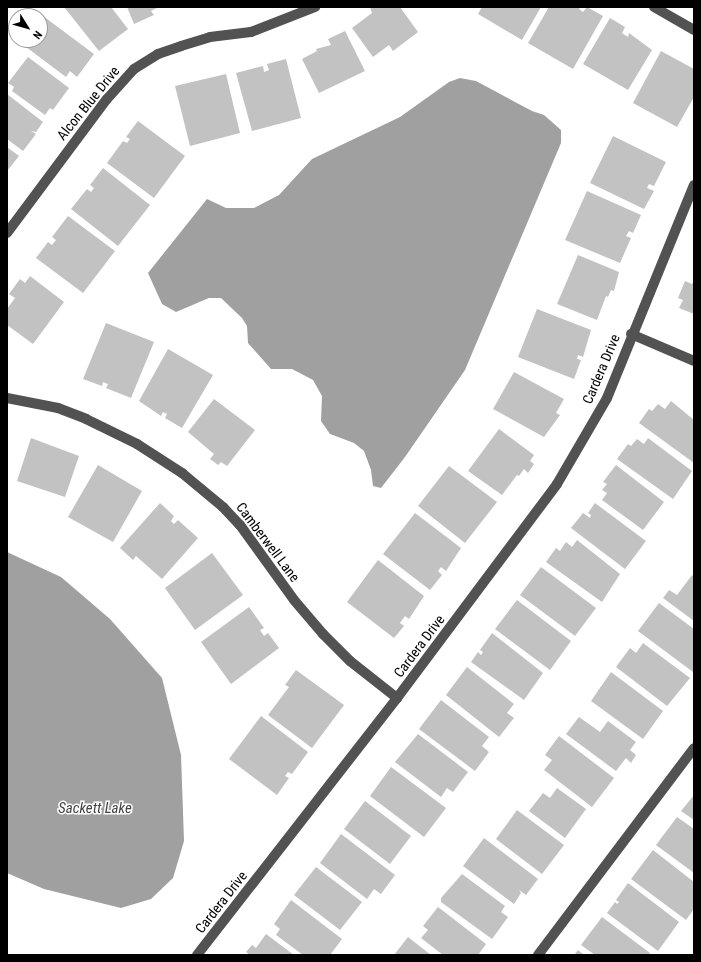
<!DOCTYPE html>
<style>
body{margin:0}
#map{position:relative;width:701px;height:962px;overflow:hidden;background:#fff;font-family:"Roboto Condensed",sans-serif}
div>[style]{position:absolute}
.water>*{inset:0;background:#a0a0a0}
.building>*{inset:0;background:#c2c2c2}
.minor>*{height:10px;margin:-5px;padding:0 5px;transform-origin:5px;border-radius:5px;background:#525252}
span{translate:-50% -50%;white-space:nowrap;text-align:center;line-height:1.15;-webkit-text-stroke:3px #fff;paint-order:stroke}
.street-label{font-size:14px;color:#000}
.water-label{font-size:15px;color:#414141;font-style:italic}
.frame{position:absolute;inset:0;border:8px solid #000;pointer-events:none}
.north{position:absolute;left:8px;top:8px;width:40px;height:40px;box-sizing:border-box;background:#fff;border:1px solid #999;border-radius:50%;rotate:127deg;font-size:11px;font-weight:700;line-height:16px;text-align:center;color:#000}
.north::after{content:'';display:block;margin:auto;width:14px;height:18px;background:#000;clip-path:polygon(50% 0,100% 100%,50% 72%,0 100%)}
</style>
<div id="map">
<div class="water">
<div style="clip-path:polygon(460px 78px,476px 81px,532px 111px,544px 115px,561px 130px,561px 143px,465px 370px,405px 457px,381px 488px,373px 486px,371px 470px,364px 451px,354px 443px,330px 434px,321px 421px,322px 396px,313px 380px,292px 369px,271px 369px,248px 343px,247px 326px,242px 318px,221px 298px,209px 298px,176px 312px,162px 304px,148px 273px,207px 199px,226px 208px,254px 208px,279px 195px,312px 159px,400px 117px,449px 82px)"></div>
<div style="clip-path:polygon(7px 552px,61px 577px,110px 619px,162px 678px,181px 755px,184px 841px,173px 878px,151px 899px,121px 908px,44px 889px,7px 873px)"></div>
</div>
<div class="building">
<div style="clip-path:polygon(64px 7px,111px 7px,128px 29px,99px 51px)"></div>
<div style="clip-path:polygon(127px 7px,159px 7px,151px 11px,154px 15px,134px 24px)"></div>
<div style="clip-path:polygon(370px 7px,400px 7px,418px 32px,393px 51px,389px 45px,373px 57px,352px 28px,372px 13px)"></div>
<div style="clip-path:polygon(482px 7px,541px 7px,522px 40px,478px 14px)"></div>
<div style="clip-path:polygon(549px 7px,580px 7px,579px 9px,583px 12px,587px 7px,603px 16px,573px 69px,528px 43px)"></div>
<div style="clip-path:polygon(43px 16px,94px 54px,77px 77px,70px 71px,66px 77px,22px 44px,25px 40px,40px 40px,40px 20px)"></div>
<div style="clip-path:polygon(610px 18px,625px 27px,622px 33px,628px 37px,629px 33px,652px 50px,628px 90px,583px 64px)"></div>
<div style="clip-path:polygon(345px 31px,365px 71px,319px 93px,302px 59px,317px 51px,316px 49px,331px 45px,328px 39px)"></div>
<div style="clip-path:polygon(661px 51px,694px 69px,694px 97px,677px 127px,633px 103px)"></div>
<div style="clip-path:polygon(28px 57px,69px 88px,53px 110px,50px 108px,45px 115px,12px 91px,14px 87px,8px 83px)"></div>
<div style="clip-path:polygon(286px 59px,301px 118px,252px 131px,236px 73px,263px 66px,264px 72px,269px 70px,267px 64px)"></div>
<div style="clip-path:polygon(226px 74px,240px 133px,190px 146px,175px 86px)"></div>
<div style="clip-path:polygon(7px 94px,43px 122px,36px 132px,31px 131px,36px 134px,23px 151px,7px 139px)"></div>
<div style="clip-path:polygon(138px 121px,185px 156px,154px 198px,107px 163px,123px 141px,127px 143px,130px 139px,126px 137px)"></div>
<div style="clip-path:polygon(613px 136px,666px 162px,654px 186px,649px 184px,647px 188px,654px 191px,644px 209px,590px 183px)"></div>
<div style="clip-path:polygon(7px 147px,19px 156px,7px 171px)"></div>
<div style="clip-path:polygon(103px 168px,150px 205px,118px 246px,71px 209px,87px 189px,91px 192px,94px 188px,90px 185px)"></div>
<div style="clip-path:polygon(587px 191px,641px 215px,633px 233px,629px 231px,626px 236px,631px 238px,620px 263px,565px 240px)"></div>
<div style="clip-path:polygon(68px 216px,115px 251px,83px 293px,36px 258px,48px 242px,52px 245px,56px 240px,52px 237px)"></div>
<div style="clip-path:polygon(578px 255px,619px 272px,614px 291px,611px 290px,608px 297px,606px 296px,597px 320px,557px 304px)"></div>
<div style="clip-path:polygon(30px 276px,64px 302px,33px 344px,7px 325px,7px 309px,15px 298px,9px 294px,20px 279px,25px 283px)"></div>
<div style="clip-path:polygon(694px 280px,694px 314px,679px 308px,683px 300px,678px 298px,685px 281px,692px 284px)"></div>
<div style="clip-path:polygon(537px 309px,591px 330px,583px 357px,578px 355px,577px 359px,581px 360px,574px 379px,518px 357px)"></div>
<div style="clip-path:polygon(106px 323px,154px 342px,131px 398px,106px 388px,108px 384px,103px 382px,102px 386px,83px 379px)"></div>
<div style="clip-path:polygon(168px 349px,213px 375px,182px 428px,165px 418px,167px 414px,163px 412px,161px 416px,139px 401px)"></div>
<div style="clip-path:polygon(514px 372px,564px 399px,556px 413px,560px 415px,544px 437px,493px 409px)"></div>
<div style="clip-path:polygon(214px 399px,255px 430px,227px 466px,221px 462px,218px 465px,210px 459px,214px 454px,188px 432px)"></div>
<div style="clip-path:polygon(671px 401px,694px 420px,694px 463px,639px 423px,649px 409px,652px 411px,658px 404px,665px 409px)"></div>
<div style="clip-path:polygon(499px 429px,534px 455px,530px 461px,534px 464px,528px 473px,524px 469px,519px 476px,517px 475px,502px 495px,468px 471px)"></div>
<div style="clip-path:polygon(31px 438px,79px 456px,65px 497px,17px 481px)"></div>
<div style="clip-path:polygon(648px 438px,692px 471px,673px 499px,617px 459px,628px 444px,631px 446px,637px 439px,644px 444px)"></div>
<div style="clip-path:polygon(98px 465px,142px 491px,113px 542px,68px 517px)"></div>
<div style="clip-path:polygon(616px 465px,664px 502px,643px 530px,602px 500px,607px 493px,602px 490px,607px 484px,603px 482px)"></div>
<div style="clip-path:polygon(449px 466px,497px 502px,465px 543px,418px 506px)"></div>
<div style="clip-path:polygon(160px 503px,174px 516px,171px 521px,174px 524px,178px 520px,198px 538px,162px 579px,136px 556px,133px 560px,120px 548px)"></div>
<div style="clip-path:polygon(595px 503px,646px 541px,625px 569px,571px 528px,583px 513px,590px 518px,591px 515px,588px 513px)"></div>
<div style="clip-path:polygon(415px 513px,461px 548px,446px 571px,441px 567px,438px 571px,442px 575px,430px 590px,383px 554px)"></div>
<div style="clip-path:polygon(577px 540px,620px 574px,602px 602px,546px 562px,556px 548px,560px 551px,566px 542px,572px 547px)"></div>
<div style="clip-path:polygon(212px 553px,243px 595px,195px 630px,165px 588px)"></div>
<div style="clip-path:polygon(378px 560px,424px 596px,409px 619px,405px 616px,400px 623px,404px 626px,394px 638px,347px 602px)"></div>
<div style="clip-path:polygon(541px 567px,596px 608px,575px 636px,520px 595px)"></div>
<div style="clip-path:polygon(692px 575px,694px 577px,694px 621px,663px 598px,669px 590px,677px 595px)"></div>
<div style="clip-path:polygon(517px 600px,571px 641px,550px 670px,495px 629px)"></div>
<div style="clip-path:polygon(659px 603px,694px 629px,693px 672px,638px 631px)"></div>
<div style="clip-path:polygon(249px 607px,264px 628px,260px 630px,264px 636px,268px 633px,279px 648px,231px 684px,201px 642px)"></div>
<div style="clip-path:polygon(492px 633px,543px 673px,524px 700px,471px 662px,478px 652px,481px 655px,483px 652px,480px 650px)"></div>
<div style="clip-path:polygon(643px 643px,690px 678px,667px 706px,616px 667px,630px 648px,636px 653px)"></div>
<div style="clip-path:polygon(467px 667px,514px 704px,507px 713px,514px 718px,499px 737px,446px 695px)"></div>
<div style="clip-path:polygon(296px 670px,344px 705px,312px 748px,268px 715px,289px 687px,285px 685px)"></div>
<div style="clip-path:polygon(611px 672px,663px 711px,643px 739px,591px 701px)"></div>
<div style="clip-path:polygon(441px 700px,489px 737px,482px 746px,489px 752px,475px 771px,419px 729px)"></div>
<div style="clip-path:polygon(261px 716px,308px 752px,292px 774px,288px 772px,285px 776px,289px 778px,277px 795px,229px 759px)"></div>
<div style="clip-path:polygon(579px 717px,600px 732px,608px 721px,636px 742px,630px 750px,636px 755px,631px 763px,626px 758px,616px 771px,566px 734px)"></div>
<div style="clip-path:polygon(418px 734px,468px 772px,453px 792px,447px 788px,441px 797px,395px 762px)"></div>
<div style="clip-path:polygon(559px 736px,614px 778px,592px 807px,544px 770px,552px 760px,545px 755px)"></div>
<div style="clip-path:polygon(391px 767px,446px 808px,424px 837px,370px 796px)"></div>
<div style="clip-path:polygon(557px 788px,586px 809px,565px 838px,529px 811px,543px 793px,550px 798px)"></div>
<div style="clip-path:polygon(694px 795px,694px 820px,681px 811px)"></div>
<div style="clip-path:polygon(365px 801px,411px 836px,390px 864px,344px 829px)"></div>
<div style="clip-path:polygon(517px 810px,564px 845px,542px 874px,496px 839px)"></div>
<div style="clip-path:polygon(677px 817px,694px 829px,694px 873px,656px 845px)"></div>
<div style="clip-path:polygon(341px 834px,395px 875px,381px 894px,374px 889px,367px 899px,320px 863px)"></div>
<div style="clip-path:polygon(484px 838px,538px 879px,526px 895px,519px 890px,521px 893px,514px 904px,463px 866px)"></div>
<div style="clip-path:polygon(653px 850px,694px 882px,694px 909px,686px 920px,631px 879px)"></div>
<div style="clip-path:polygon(316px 867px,362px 902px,340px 930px,294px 895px)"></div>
<div style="clip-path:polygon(462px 874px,505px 906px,501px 912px,508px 917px,492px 939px,441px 902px,441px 898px)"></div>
<div style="clip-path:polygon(628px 883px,679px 922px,658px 951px,607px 913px,615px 902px,617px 904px,619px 902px,616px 900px)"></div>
<div style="clip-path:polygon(291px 900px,342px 939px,330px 955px,303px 955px,276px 935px,280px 929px,274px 924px)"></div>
<div style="clip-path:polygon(438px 907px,486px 944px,478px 955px,443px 955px,421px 938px,428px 930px,423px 926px)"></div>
<div style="clip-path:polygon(602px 917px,650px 953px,649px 955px,595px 955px,581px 945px)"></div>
<div style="clip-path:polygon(266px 934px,294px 955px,250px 955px,246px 952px,252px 945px,256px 948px)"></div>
<div style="clip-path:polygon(408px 937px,431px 955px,394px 955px)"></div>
<div style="clip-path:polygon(578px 950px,584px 955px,574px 955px)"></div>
</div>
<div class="minor">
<div style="left:654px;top:7px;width:46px;rotate:29.9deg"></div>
<div style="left:7px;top:233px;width:167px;rotate:-53.3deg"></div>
<div style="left:107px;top:99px;width:40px;rotate:-48deg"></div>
<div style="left:134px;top:69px;width:28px;rotate:-32deg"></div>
<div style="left:158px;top:54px;width:24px;rotate:-19deg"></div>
<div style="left:181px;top:46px;width:30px;rotate:-17deg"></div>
<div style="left:210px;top:37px;width:41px;rotate:-7deg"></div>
<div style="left:251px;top:32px;width:69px;rotate:-21.3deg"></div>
<div style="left:631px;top:334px;width:69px;rotate:23.2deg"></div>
<div style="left:7px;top:398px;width:52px;rotate:11.1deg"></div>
<div style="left:58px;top:408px;width:30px;rotate:21deg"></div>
<div style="left:86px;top:419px;width:57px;rotate:26.1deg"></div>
<div style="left:137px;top:444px;width:54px;rotate:32.8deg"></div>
<div style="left:182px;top:473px;width:53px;rotate:39.7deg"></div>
<div style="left:223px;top:507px;width:25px;rotate:47deg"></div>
<div style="left:240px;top:525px;width:92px;rotate:54.2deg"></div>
<div style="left:294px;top:600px;width:45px;rotate:49.5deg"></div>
<div style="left:323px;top:634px;width:38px;rotate:45deg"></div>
<div style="left:350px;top:661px;width:60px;rotate:38.2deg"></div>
<div style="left:197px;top:955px;width:326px;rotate:-52.1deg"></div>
<div style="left:397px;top:698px;width:267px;rotate:-53.2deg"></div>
<div style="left:557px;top:484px;width:99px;rotate:-59.8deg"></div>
<div style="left:607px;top:398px;width:230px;rotate:-67.8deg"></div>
<div style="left:538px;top:955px;width:259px;rotate:-53deg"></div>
</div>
<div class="street-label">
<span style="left:88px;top:103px;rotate:-51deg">Alcon Blue Drive</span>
<span style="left:601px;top:369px;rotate:-67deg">Cardera Drive</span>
<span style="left:268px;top:542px;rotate:53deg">Camberwell Lane</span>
<span style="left:419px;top:646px;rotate:-53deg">Cardera Drive</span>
<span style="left:221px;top:902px;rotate:-52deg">Cardera Drive</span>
</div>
<div class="water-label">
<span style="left:95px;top:809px">Sackett Lake</span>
</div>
<div class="frame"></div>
<div class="north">N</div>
</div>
